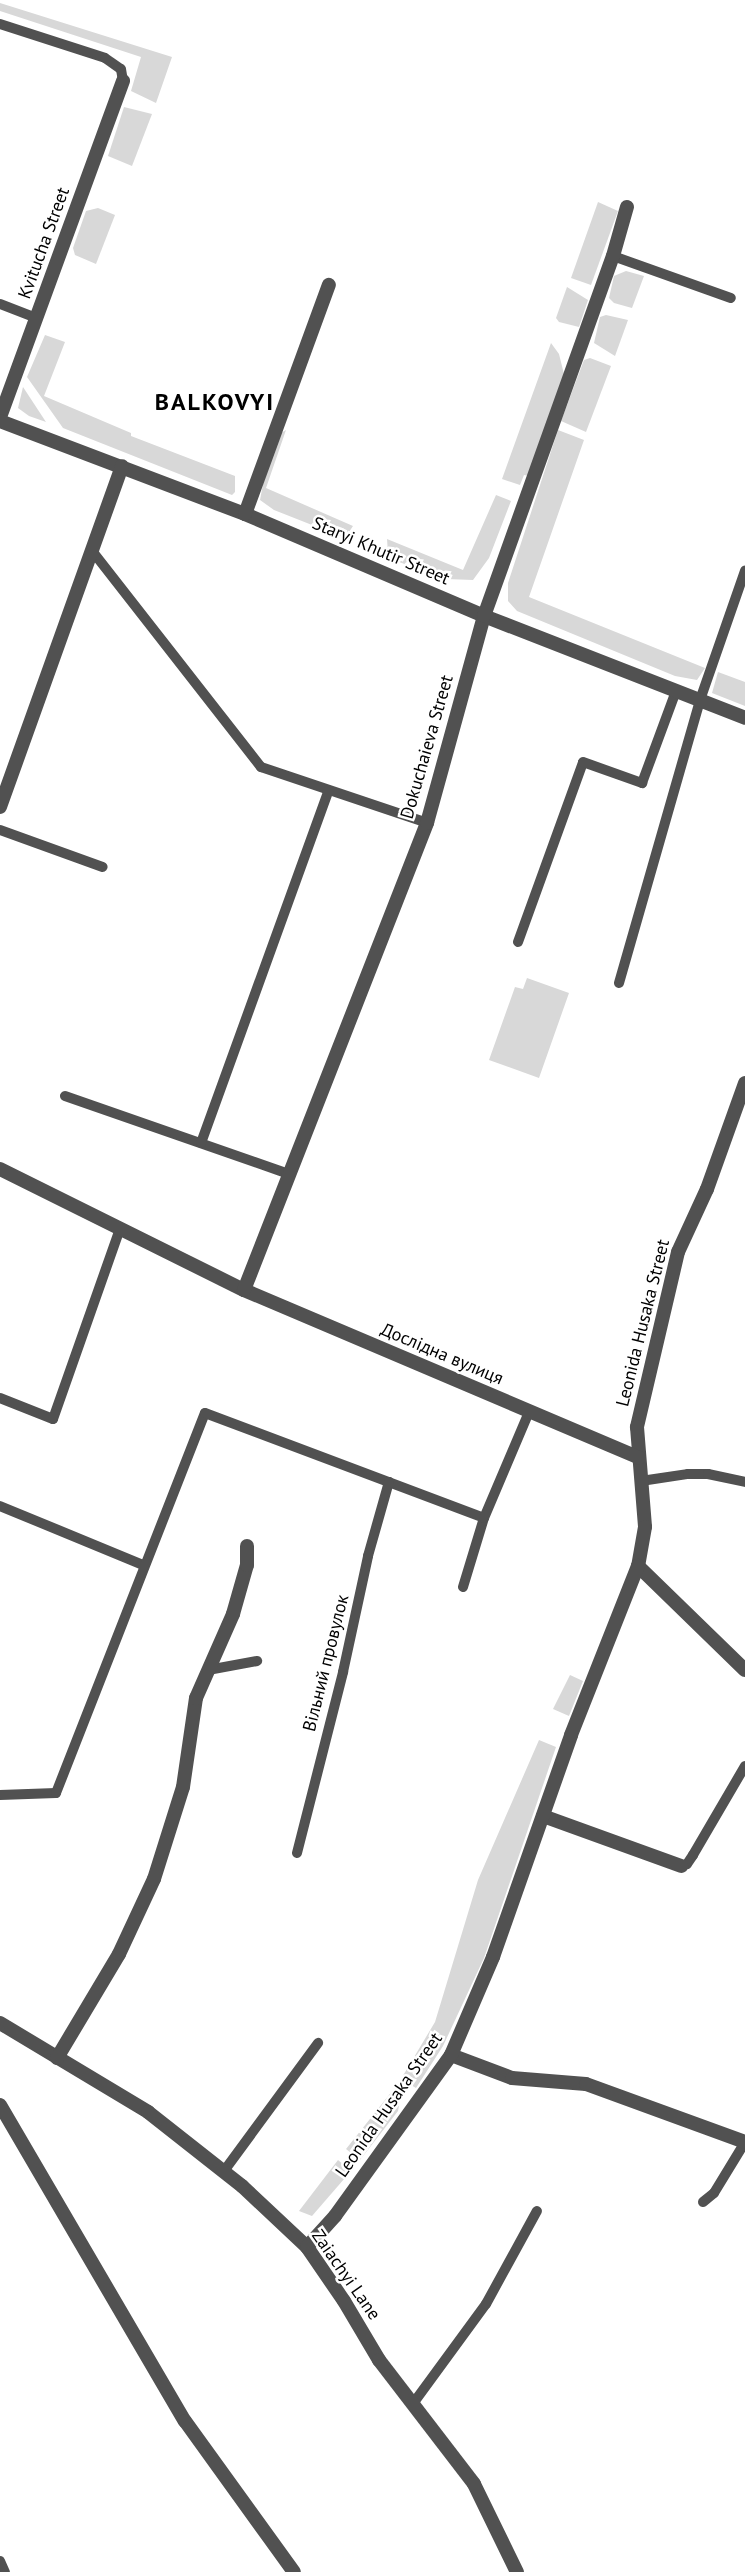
<!DOCTYPE html>
<meta charset="utf-8">
<style>
body{margin:0}
#map{position:relative;width:745px;height:2572px;overflow:hidden;background:#fff;font-family:"PT Sans",sans-serif}
div>[style]{position:absolute}
.green>*{inset:0;background:#d8d8d8}
.lane>*{height:10px;margin:-5px;padding:0 5px;transform-origin:5px;border-radius:5px;background:#515151}
.street>*{height:14px;margin:-7px;padding:0 7px;transform-origin:7px;border-radius:7px;background:#515151}
span{translate:-50% -50%;white-space:nowrap;text-align:center;line-height:1.15;-webkit-text-stroke:5px #fff;paint-order:stroke}
.street-label{font-size:18px;color:#000}
.district-label{font-size:24px;color:#000;font-weight:700;letter-spacing:2px}
</style>
<div id="map">
<div class="green">
<div style="clip-path:polygon(0 3px,172px 57px,156px 103px,131px 91px,141px 57px,0 11px)"></div>
<div style="clip-path:polygon(124px 107px,152px 114px,132px 166px,108px 156px)"></div>
<div style="clip-path:polygon(598px 202px,618px 211px,591px 285px,571px 278px)"></div>
<div style="clip-path:polygon(98px 208px,115px 215px,96px 264px,75px 255px,73px 248px,86px 211px)"></div>
<div style="clip-path:polygon(626px 271px,644px 276px,632px 308px,614px 303px,609px 298px,614px 276px)"></div>
<div style="clip-path:polygon(567px 287px,588px 300px,579px 327px,559px 322px,556px 318px)"></div>
<div style="clip-path:polygon(606px 315px,628px 320px,615px 356px,594px 343px,600px 317px)"></div>
<div style="clip-path:polygon(45px 335px,65px 342px,44px 396px,131px 433px,131px 436px,235px 476px,235px 492px,232px 495px,227px 493px,63px 428px,27px 377px)"></div>
<div style="clip-path:polygon(551px 343px,559px 354px,564px 374px,529px 476px,524px 475px,520px 485px,502px 479px)"></div>
<div style="clip-path:polygon(590px 358px,611px 366px,586px 432px,561px 421px,584px 360px)"></div>
<div style="clip-path:polygon(23px 387px,46px 422px,29px 416px,18px 408px)"></div>
<div style="clip-path:polygon(286px 430px,266px 488px,353px 526px,345px 538px,274px 510px,260px 500px,263px 484px,281px 433px)"></div>
<div style="clip-path:polygon(558px 430px,584px 440px,529px 597px,705px 668px,697px 680px,675px 676px,517px 611px,508px 601px,508px 583px)"></div>
<div style="clip-path:polygon(496px 495px,511px 501px,489px 558px,473px 580px,446px 579px,399px 562px,388px 553px,387px 539px,463px 570px)"></div>
<div style="clip-path:polygon(718px 672px,745px 682px,745px 706px,712px 693px)"></div>
<div style="clip-path:polygon(527px 978px,569px 993px,539px 1078px,489px 1060px,515px 987px,523px 989px)"></div>
<div style="clip-path:polygon(570px 1675px,583px 1681px,569px 1716px,553px 1709px)"></div>
<div style="clip-path:polygon(539px 1740px,556px 1747px,484px 1958px,443px 2046px,416px 2088px,406px 2082px,402px 2087px,398px 2084px,435px 2022px,478px 1880px)"></div>
<div style="clip-path:polygon(393px 2090px,398px 2094px,393px 2102px,399px 2106px,398px 2111px,360px 2160px,346px 2149px)"></div>
<div style="clip-path:polygon(338px 2160px,351px 2171px,312px 2216px,299px 2211px)"></div>
</div>
<div class="lane">
<div style="left:0;top:24px;width:110px;rotate:17.9deg"></div>
<div style="left:105px;top:58px;width:19px;rotate:35deg"></div>
<div style="left:121px;top:69px;width:12px;rotate:81deg"></div>
<div style="left:613px;top:256px;width:125px;rotate:19.6deg"></div>
<div style="left:0;top:304px;width:40px;rotate:21deg"></div>
<div style="left:93px;top:552px;width:273px;rotate:52deg"></div>
<div style="left:261px;top:767px;width:175px;rotate:18.6deg"></div>
<div style="left:0;top:830px;width:109px;rotate:19.8deg"></div>
<div style="left:518px;top:942px;width:191px;rotate:-70.1deg"></div>
<div style="left:583px;top:762px;width:63px;rotate:19.6deg"></div>
<div style="left:642px;top:783px;width:98px;rotate:-69.7deg"></div>
<div style="left:619px;top:983px;width:294px;rotate:-74deg"></div>
<div style="left:700px;top:700px;width:137px;rotate:-70.8deg"></div>
<div style="left:65px;top:1096px;width:237px;rotate:19.2deg"></div>
<div style="left:201px;top:1143px;width:375px;rotate:-70.1deg"></div>
<div style="left:0;top:1398px;width:57px;rotate:21.6deg"></div>
<div style="left:53px;top:1419px;width:201px;rotate:-70.6deg"></div>
<div style="left:641px;top:1481px;width:48px;rotate:-8.5deg"></div>
<div style="left:688px;top:1474px;width:20px"></div>
<div style="left:708px;top:1474px;width:38px;rotate:12deg"></div>
<div style="left:0;top:1506px;width:155px;rotate:22.4deg"></div>
<div style="left:463px;top:1587px;width:72px;rotate:-73.1deg"></div>
<div style="left:208px;top:1670px;width:50px;rotate:-10.4deg"></div>
<div style="left:0;top:1795px;width:56px;rotate:-2deg"></div>
<div style="left:56px;top:1793px;width:408px;rotate:-68.6deg"></div>
<div style="left:205px;top:1413px;width:298px;rotate:20.6deg"></div>
<div style="left:484px;top:1518px;width:115px;rotate:-67deg"></div>
<div style="left:297px;top:1853px;width:187px;rotate:-75.7deg"></div>
<div style="left:343px;top:1672px;width:119px;rotate:-77.8deg"></div>
<div style="left:368px;top:1556px;width:77px;rotate:-74.2deg"></div>
<div style="left:681px;top:1866px;width:6px;rotate:-18deg"></div>
<div style="left:687px;top:1864px;width:11px;rotate:-56deg"></div>
<div style="left:693px;top:1855px;width:103px;rotate:-59.7deg"></div>
<div style="left:224px;top:2171px;width:159px;rotate:-53.7deg"></div>
<div style="left:703px;top:2202px;width:14px;rotate:-39deg"></div>
<div style="left:714px;top:2193px;width:60px;rotate:-58.7deg"></div>
<div style="left:412px;top:2405px;width:125px;rotate:-53.8deg"></div>
<div style="left:486px;top:2304px;width:106px;rotate:-61.3deg"></div>
<div style="left:0;top:2561px;width:12px;rotate:66deg"></div>
</div>
<div class="street">
<div style="left:0;top:417px;width:358px;rotate:-69.9deg"></div>
<div style="left:0;top:421px;width:262px;rotate:20.8deg"></div>
<div style="left:245px;top:514px;width:260px;rotate:23.1deg"></div>
<div style="left:484px;top:616px;width:280px;rotate:21.3deg"></div>
<div style="left:245px;top:514px;width:244px;rotate:-69.9deg"></div>
<div style="left:0;top:807px;width:362px;rotate:-70.3deg"></div>
<div style="left:745px;top:1083px;width:113px;rotate:109.7deg"></div>
<div style="left:707px;top:1189px;width:69px;rotate:114.7deg"></div>
<div style="left:678px;top:1252px;width:180px;rotate:103.2deg"></div>
<div style="left:637px;top:1427px;width:100px;rotate:85.4deg"></div>
<div style="left:645px;top:1527px;width:40px;rotate:100deg"></div>
<div style="left:638px;top:1566px;width:149px;rotate:44.2deg"></div>
<div style="left:0;top:1169px;width:272px;rotate:26.4deg"></div>
<div style="left:244px;top:1290px;width:429px;rotate:23deg"></div>
<div style="left:244px;top:1290px;width:502px;rotate:-68.6deg"></div>
<div style="left:427px;top:823px;width:215px;rotate:-74.6deg"></div>
<div style="left:484px;top:616px;width:382px;rotate:-70.3deg"></div>
<div style="left:613px;top:256px;width:51px;rotate:-74.1deg"></div>
<div style="left:543px;top:1816px;width:147px;rotate:19.9deg"></div>
<div style="left:0;top:2023px;width:173px;rotate:31deg"></div>
<div style="left:148px;top:2112px;width:120px;rotate:38.2deg"></div>
<div style="left:242px;top:2186px;width:89px;rotate:43.2deg"></div>
<div style="left:307px;top:2247px;width:65px;rotate:55.6deg"></div>
<div style="left:344px;top:2301px;width:69px;rotate:59.3deg"></div>
<div style="left:379px;top:2360px;width:156px;rotate:52.5deg"></div>
<div style="left:474px;top:2484px;width:98px;rotate:64deg"></div>
<div style="left:451px;top:2055px;width:65px;rotate:20.7deg"></div>
<div style="left:512px;top:2078px;width:74px;rotate:4.6deg"></div>
<div style="left:586px;top:2084px;width:169px;rotate:20deg"></div>
<div style="left:57px;top:2058px;width:121px;rotate:-59.2deg"></div>
<div style="left:119px;top:1954px;width:83px;rotate:-65deg"></div>
<div style="left:154px;top:1879px;width:96px;rotate:-72.5deg"></div>
<div style="left:183px;top:1787px;width:90px;rotate:-81.7deg"></div>
<div style="left:196px;top:1698px;width:92px;rotate:-66.2deg"></div>
<div style="left:233px;top:1614px;width:51px;rotate:-74.1deg"></div>
<div style="left:247px;top:1565px;width:19px;rotate:-90deg"></div>
<div style="left:0;top:2105px;width:366px;rotate:59.7deg"></div>
<div style="left:185px;top:2421px;width:186px;rotate:54.2deg"></div>
<div style="left:307px;top:2247px;width:42px;rotate:-47.9deg"></div>
<div style="left:335px;top:2216px;width:198px;rotate:-54.2deg"></div>
<div style="left:451px;top:2055px;width:107px;rotate:-66.8deg"></div>
<div style="left:493px;top:1957px;width:235px;rotate:-70.6deg"></div>
<div style="left:571px;top:1735px;width:182px;rotate:-68.4deg"></div>
</div>
<div class="street-label">
<span style="left:44px;top:243px;rotate:-70deg">Kvitucha Street</span>
<span style="left:381px;top:551px;rotate:23deg">Staryi Khutir Street</span>
<span style="left:427px;top:747px;rotate:-74deg">Dokuchaieva Street</span>
<span style="left:643px;top:1323px;rotate:-76deg">Leonida Husaka Street</span>
<span style="left:442px;top:1354px;rotate:23deg">Дослідна вулиця</span>
<span style="left:326px;top:1663px;rotate:-76deg">Вільний провулок</span>
<span style="left:389px;top:2105px;rotate:-55deg">Leonida Husaka Street</span>
<span style="left:346px;top:2275px;rotate:55deg">Zaiachyi Lane</span>
</div>
<div class="district-label">
<span style="left:215px;top:402px">BALKOVYI</span>
</div>
</div>
